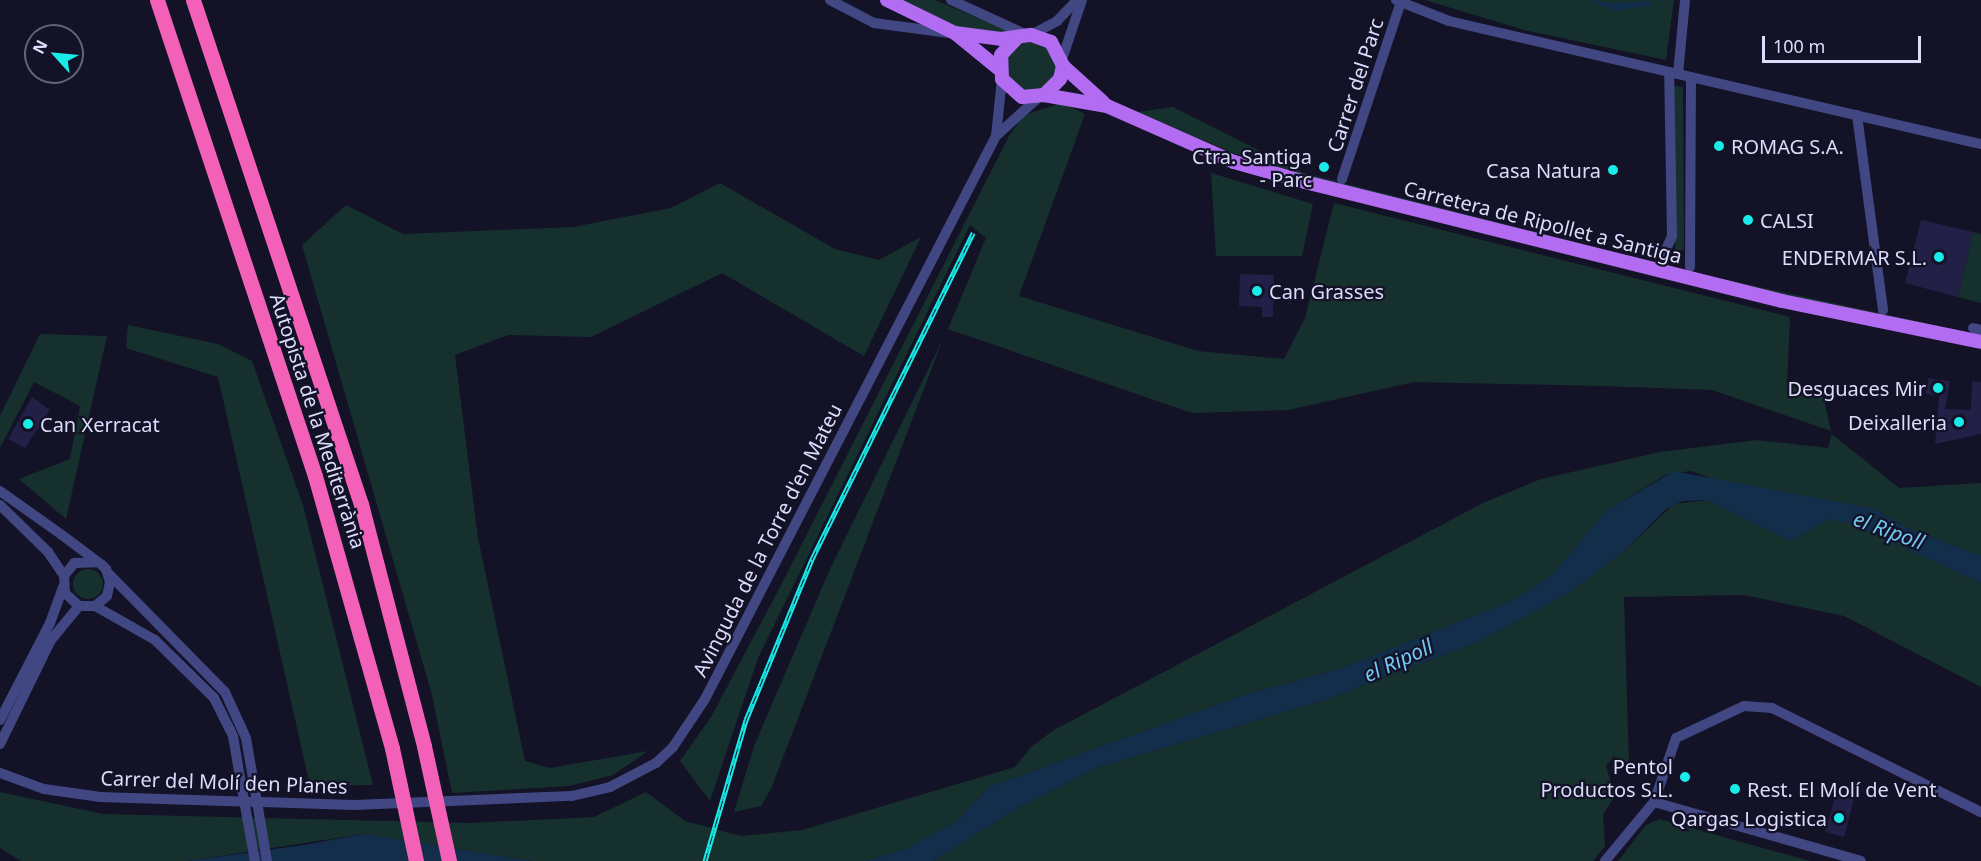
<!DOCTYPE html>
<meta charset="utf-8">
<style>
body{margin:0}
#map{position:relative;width:1981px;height:861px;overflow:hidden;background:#131227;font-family:"Noto Sans",sans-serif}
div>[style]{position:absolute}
.green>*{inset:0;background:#16312d}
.round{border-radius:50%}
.water>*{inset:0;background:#132e4a}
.building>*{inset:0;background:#232047}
.minor>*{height:10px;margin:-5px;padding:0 5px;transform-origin:5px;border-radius:5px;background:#414782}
.major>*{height:14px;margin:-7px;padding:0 7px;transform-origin:7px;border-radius:7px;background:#b16cf2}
.highway>*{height:15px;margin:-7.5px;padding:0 7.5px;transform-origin:7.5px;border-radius:7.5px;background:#f261b7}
.rail>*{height:5px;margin-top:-2.5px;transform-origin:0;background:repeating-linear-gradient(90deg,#131227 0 9px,#18ebe8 0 18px);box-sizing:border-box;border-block:2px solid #18ebe8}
.minor-bridge>*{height:10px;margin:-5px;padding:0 5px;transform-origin:5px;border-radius:5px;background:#414782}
.highway-bridge>*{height:15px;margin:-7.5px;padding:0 7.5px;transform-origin:7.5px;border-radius:7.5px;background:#f261b7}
.dots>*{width:16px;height:16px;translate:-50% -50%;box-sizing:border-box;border:3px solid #131227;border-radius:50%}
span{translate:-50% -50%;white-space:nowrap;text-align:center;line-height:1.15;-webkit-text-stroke:4.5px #131227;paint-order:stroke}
.street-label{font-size:20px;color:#dcdcfc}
.poi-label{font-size:20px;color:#dcdcfc}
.left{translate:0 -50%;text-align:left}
.right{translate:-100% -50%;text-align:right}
.water-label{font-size:21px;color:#73c7f3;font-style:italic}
.north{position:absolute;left:24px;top:24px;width:60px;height:60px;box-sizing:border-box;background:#131227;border:2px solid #63637c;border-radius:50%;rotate:297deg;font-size:16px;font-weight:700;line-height:24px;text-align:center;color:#dcdcfc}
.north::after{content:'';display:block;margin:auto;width:21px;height:27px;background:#18ebe8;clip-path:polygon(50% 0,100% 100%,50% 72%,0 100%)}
.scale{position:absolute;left:1762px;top:36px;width:159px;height:27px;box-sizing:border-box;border:3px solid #dcdcfc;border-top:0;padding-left:8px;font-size:18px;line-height:21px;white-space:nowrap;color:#dcdcfc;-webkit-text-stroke:4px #131227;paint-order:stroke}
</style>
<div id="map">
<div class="green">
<div style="clip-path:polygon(902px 0,935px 0,1011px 32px,969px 32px)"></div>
<div style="clip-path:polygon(1425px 0,1674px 0,1666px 60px,1524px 30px)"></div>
<div class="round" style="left:1006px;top:41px;width:52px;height:52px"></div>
<div style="clip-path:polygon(1674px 86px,1683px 87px,1684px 250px,1675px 250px)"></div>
<div style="clip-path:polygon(1062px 103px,1085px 114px,1019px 296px,1198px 351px,1284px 359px,1305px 318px,1334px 203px,1790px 317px,1787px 385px,1823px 395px,1831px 431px,1712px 390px,1602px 386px,1414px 382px,1288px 410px,1192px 413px,948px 329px,986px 238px,970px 225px,758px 658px,710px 801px,680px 761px,711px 717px,779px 589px,1009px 136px,1024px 115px)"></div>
<div style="clip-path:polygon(1173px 107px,1304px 173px,1709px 276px,1975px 334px,1758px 289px,1322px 181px,1233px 153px,1137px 112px)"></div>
<div style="clip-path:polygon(1211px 173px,1313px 204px,1302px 256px,1216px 256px)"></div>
<div style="clip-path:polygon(720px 183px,835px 249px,879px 260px,921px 237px,864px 356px,722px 273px,591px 337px,508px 335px,455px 355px,478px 538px,525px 761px,550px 768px,648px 751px,613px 775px,569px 786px,452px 793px,432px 695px,302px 245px,346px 205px,403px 234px,573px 227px,671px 208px)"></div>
<div style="clip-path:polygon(1973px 232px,1981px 234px,1981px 303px,1958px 297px)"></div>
<div style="clip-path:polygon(128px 325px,218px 344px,252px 361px,303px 505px,373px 785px,310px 786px,218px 377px,126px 348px)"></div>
<div style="clip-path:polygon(40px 334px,107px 336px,66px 519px,19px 479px,70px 459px,80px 406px,34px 382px,0 448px,0 416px)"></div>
<div style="clip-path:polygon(943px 339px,771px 789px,761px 806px,734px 812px,754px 746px,830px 569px)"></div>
<div style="clip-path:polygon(1832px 434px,1899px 488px,1981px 483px,1981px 556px,1907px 528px,1875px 509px,1728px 484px,1691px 471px,1667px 474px,1606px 511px,1551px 576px,1514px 600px,1342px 668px,1241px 696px,989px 787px,955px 823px,903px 850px,866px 861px,532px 861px,363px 834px,187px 861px,21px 861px,0 848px,0 792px,103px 814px,471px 823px,594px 817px,646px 792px,685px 821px,741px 836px,802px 830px,1015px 767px,1032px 746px,1054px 730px,1483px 503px,1541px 479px,1660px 452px,1757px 440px,1828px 448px)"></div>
<div style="clip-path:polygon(1707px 500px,1791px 541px,1829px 519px,1853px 524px,1981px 583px,1981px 687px,1844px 616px,1744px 595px,1624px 597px,1629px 765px,1626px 770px,1614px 756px,1606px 766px,1615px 796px,1603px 814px,1605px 846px,1593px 861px,933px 861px,1018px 808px,1099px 767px,1325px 700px,1480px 641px,1570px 592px,1623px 552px,1674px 504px)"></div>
<div class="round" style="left:73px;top:569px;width:30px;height:30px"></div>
<div style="clip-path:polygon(1659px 819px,1810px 861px,1618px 861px,1646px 825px)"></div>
</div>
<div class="water">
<div style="clip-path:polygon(1588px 0,1612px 3px,1652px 1px,1651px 5px,1615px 11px)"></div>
<div style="clip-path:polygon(1674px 471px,1875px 509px,1907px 528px,1981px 556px,1981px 583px,1853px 524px,1829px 519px,1791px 541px,1707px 500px,1683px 501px,1666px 509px,1623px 552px,1570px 592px,1480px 641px,1325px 700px,1099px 767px,1018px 808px,933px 861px,866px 861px,903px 850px,955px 823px,989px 787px,1241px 696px,1342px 668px,1514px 600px,1551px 576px,1606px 511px)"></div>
<div style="clip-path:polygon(363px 834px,532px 861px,187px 861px,304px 845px)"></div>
</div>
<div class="building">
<div style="clip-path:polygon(1921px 220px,1973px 232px,1958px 297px,1905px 283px)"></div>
<div style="clip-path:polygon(1240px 274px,1274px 275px,1273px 317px,1262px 317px,1262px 307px,1239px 306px)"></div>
<div style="clip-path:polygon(1928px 378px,1950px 381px,1945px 409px,1971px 410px,1972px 381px,1981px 382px,1981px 434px,1935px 444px,1939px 396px,1926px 394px)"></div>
<div style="clip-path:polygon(32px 397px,50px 410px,25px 448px,8px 439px)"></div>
<div style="clip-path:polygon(1836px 794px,1854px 799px,1844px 837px,1825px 832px)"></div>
</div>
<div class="minor">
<div style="left:830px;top:0;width:50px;rotate:27.6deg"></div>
<div style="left:874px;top:23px;width:76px;rotate:7.6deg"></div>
<div style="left:951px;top:0;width:84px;rotate:24.7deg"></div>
<div style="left:1396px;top:0;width:57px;rotate:21.6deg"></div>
<div style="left:1449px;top:21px;width:546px;rotate:13.02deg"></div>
<div style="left:1031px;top:35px;width:30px;rotate:-28deg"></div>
<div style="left:1057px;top:21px;width:29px;rotate:-46deg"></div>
<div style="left:1062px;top:59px;width:62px;rotate:-71.3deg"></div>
<div style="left:1678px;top:74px;width:74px;rotate:-84.6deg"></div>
<div style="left:1857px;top:115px;width:197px;rotate:82.4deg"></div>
<div style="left:996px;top:136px;width:57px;rotate:-84deg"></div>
<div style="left:1342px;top:179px;width:187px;rotate:-71.6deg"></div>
<div style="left:1661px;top:260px;width:26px;rotate:-65deg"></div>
<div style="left:1672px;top:236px;width:164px;rotate:-91deg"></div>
<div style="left:1690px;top:267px;width:190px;rotate:-89.7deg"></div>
<div style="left:1973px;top:328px;width:8px;rotate:14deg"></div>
<div style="left:0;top:491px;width:76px;rotate:35.4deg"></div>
<div style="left:62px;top:535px;width:50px;rotate:36.9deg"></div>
<div style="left:102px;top:565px;width:6px;rotate:45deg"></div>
<div style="left:106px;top:569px;width:14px;rotate:73deg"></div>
<div style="left:110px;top:582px;width:14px;rotate:102deg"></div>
<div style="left:107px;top:596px;width:16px;rotate:140deg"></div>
<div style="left:95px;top:606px;width:16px;rotate:180deg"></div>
<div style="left:79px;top:606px;width:19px;rotate:-137deg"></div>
<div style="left:65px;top:593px;width:17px;rotate:-93deg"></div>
<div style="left:64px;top:576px;width:16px;rotate:-52deg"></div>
<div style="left:74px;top:563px;width:23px;rotate:-2deg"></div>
<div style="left:0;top:505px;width:67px;rotate:44.4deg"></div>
<div style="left:48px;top:552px;width:29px;rotate:56deg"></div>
<div style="left:109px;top:574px;width:165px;rotate:45.5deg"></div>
<div style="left:225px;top:692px;width:51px;rotate:65.5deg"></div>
<div style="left:246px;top:738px;width:53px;rotate:80.2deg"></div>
<div style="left:95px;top:606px;width:69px;rotate:29.5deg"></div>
<div style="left:155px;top:640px;width:83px;rotate:44.5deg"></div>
<div style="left:214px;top:698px;width:42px;rotate:63.4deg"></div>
<div style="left:233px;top:736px;width:54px;rotate:80.4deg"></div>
<div style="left:0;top:720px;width:109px;rotate:-62.7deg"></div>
<div style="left:50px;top:623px;width:38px;rotate:-70deg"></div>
<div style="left:0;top:744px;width:116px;rotate:-63.9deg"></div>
<div style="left:51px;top:640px;width:44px;rotate:-50.5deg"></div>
<div style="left:0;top:773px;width:47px;rotate:20deg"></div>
<div style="left:44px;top:789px;width:57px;rotate:8.1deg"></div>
<div style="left:100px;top:797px;width:254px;rotate:1.8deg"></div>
<div style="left:354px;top:805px;width:218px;rotate:-2.4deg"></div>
<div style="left:572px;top:796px;width:39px;rotate:-13deg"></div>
<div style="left:610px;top:787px;width:52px;rotate:-27.6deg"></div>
<div style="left:656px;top:763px;width:23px;rotate:-43deg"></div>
<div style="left:673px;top:747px;width:58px;rotate:-56.3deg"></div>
<div style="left:705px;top:699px;width:634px;rotate:-62.67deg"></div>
<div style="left:996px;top:136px;width:58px;rotate:-42.2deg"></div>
<div style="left:1654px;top:802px;width:215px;rotate:15.9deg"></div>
<div style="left:1605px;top:861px;width:77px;rotate:-50.3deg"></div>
<div style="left:1654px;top:802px;width:68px;rotate:-71deg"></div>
<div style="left:1676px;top:738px;width:75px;rotate:-25.2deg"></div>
<div style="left:1744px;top:706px;width:28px;rotate:4deg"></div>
<div style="left:1772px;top:708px;width:233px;rotate:26.5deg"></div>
</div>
<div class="major">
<div style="left:887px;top:0;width:76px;rotate:25.9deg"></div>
<div style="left:955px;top:33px;width:57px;rotate:39.3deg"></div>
<div style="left:955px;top:33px;width:46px;rotate:7.4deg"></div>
<div style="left:1001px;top:39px;width:30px;rotate:-8deg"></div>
<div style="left:1031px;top:35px;width:21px;rotate:19deg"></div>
<div style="left:1051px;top:42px;width:27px;rotate:63deg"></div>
<div style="left:1063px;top:66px;width:13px;rotate:103deg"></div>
<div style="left:1060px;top:79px;width:23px;rotate:135deg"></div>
<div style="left:1044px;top:95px;width:22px;rotate:175deg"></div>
<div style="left:1022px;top:97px;width:27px;rotate:-138deg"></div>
<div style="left:1002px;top:79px;width:24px;rotate:-92deg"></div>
<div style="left:1001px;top:55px;width:25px;rotate:-47deg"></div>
<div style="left:1063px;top:66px;width:54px;rotate:42deg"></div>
<div style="left:1044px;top:95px;width:64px;rotate:9.9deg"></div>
<div style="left:1107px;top:106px;width:139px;rotate:23.8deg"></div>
<div style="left:1234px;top:162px;width:74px;rotate:15.7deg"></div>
<div style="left:1305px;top:182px;width:492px;rotate:14deg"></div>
<div style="left:1782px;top:301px;width:203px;rotate:11.6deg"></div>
</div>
<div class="highway">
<div style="left:157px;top:0;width:502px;rotate:71.64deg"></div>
<div style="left:315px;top:476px;width:283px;rotate:74.2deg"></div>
<div style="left:193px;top:0;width:531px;rotate:71.57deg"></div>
<div style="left:361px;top:504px;width:250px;rotate:75.4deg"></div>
</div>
<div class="rail">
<div style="left:705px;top:861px;width:147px;rotate:-73.8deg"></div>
<div style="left:746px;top:720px;width:174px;rotate:-67.7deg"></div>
<div style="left:812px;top:559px;width:364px;rotate:-63.7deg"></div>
</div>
<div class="minor-bridge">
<div style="left:242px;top:789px;width:73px;rotate:79.8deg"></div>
<div style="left:255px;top:790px;width:72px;rotate:80.4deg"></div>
</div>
<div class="highway-bridge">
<div style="left:424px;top:746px;width:118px;rotate:77.7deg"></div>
<div style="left:392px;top:748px;width:116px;rotate:78deg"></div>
</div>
<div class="dots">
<div style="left:1719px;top:146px;background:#18ebe8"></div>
<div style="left:1324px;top:167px;background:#18ebe8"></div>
<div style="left:1613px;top:170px;background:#18ebe8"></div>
<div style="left:1748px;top:220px;background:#18ebe8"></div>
<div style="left:1939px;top:257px;background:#18ebe8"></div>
<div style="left:1257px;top:291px;background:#18ebe8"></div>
<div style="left:1938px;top:388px;background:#18ebe8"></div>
<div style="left:1959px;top:422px;background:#18ebe8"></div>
<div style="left:28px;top:424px;background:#18ebe8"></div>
<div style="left:1685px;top:777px;background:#18ebe8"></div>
<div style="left:1735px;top:789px;background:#18ebe8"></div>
<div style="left:1839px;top:818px;background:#18ebe8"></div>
</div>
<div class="street-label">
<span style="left:1355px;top:85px;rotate:-72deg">Carrer del Parc</span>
<span style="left:1543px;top:222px;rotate:14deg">Carretera de Ripollet a Santiga</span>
<span style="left:318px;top:421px;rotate:72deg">Autopista de la Mediterrània</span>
<span style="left:767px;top:540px;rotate:-63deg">Avinguda de la Torre d'en Mateu</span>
<span style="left:224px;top:782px;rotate:2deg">Carrer del Molí den Planes</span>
</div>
<div class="poi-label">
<span class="left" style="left:1731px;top:146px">ROMAG S.A.</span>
<span class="right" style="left:1312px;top:168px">Ctra. Santiga<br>- Parc</span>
<span class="right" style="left:1601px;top:170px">Casa Natura</span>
<span class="left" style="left:1760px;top:220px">CALSI</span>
<span class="right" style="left:1927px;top:257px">ENDERMAR S.L.</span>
<span class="left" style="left:1269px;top:291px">Can Grasses</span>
<span class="right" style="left:1926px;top:388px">Desguaces Mir</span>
<span class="right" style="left:1947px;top:422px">Deixalleria</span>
<span class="left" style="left:40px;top:424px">Can Xerracat</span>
<span class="right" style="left:1673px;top:778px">Pentol<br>Productos S.L.</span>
<span class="left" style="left:1747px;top:789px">Rest. El Molí de Vent</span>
<span class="right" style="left:1827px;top:818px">Qargas Logistica</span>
</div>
<div class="water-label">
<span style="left:1889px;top:530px;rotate:20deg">el Ripoll</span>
<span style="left:1398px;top:660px;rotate:-25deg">el Ripoll</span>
</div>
<div class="north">N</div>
<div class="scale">100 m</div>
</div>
